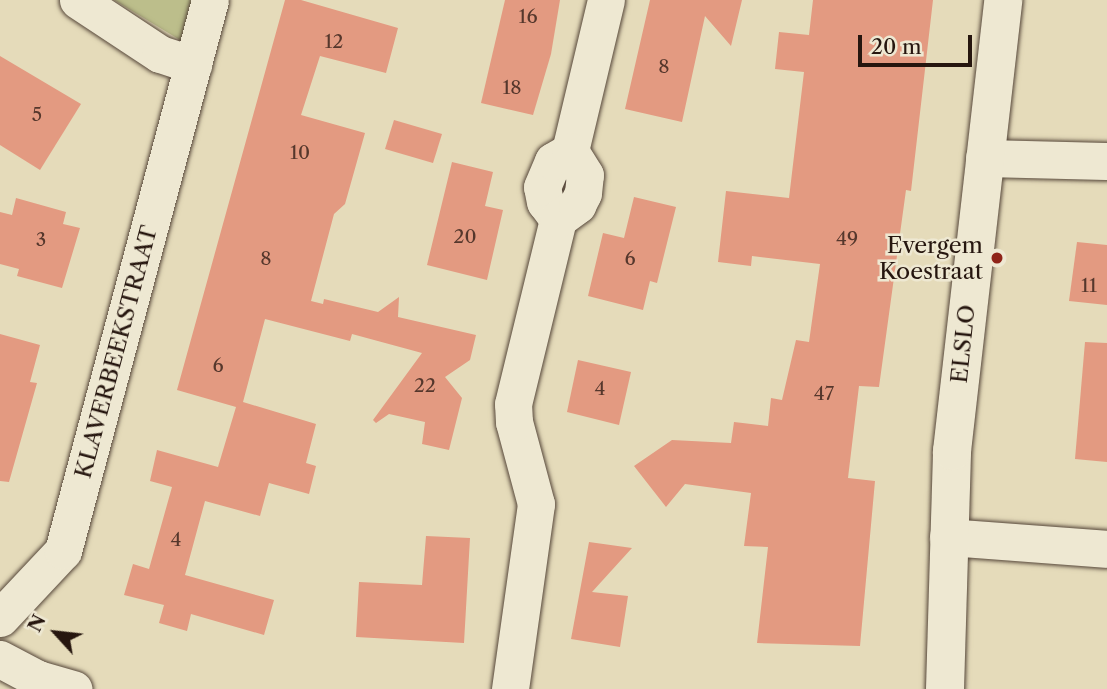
<!DOCTYPE html>
<style>
body{margin:0}
#map{position:relative;width:1107px;height:689px;overflow:hidden;background:#e5dbba;font-family:"Libre Caslon Text",serif}
div>[style]{position:absolute}
.green>*{inset:0;background:#bcbe8b}
.building>*{inset:0;background:#e39a81}
.roads{filter:drop-shadow(0 0 2px #56473a) drop-shadow(0 0 2px #56473a)}
.street>*{height:37px;margin:-18.5px;padding:0 18.5px;transform-origin:18.5px;border-radius:18.5px;background:#eee8d2}
.secondary>*{height:38px;margin:-19px;padding:0 19px;transform-origin:19px;border-radius:19px;background:#eee8d2}
.dots>*{width:19px;height:19px;translate:-50% -50%;box-sizing:border-box;border:4px solid #eee8d2;border-radius:50%}
span{translate:-50% -50%;white-space:nowrap;text-align:center;line-height:1.15;-webkit-text-stroke:5px #eee8d2;paint-order:stroke}
.number-label{font-size:19px;color:#55372c}
.number-label span{-webkit-text-stroke-width:0}
.poi-label{font-size:23px;color:#26160f}
.right{translate:-100% -50%;text-align:right}
.street-label{font-size:23px;color:#26160f}
.north{position:absolute;left:21px;top:598px;width:70px;height:70px;-webkit-text-stroke:5px #eee8d2;paint-order:stroke;rotate:297deg;font-size:19px;font-weight:700;line-height:28px;text-align:center;color:#26160f}
.north::after{content:'';display:block;margin:auto;width:24px;height:32px;background:#26160f;clip-path:polygon(50% 0,100% 100%,50% 72%,0 100%)}
.scale{position:absolute;left:858px;top:35px;width:114px;height:32px;box-sizing:border-box;border:4px solid #26160f;border-top:0;padding-left:9px;font-size:21px;line-height:24px;white-space:nowrap;color:#26160f;-webkit-text-stroke:5px #eee8d2;paint-order:stroke}
</style>
<div id="map">
<div class="green">
<div style="clip-path:polygon(114px 0,195px 0,185px 43px)"></div>
</div>
<div class="building">
<div style="clip-path:polygon(285px 0,301px 0,398px 28px,386px 73px,320px 56px,301px 115px,365px 133px,345px 204px,334px 214px,311px 301px,323px 304px,324px 299px,378px 312px,399px 297px,398px 317px,476px 335px,470px 360px,445px 377px,462px 398px,449px 450px,422px 444px,425px 422px,389px 414px,376px 423px,373px 420px,422px 353px,352px 334px,350px 341px,265px 319px,243px 402px,316px 424px,306px 463px,316px 466px,309px 494px,269px 483px,260px 516px,205px 501px,185px 575px,274px 600px,264px 635px,191px 614px,187px 631px,159px 623px,164px 605px,124px 595px,133px 564px,149px 569px,172px 487px,150px 481px,157px 450px,218px 467px,236px 407px,177px 390px)"></div>
<div style="clip-path:polygon(505px 0,560px 0,551px 54px,533px 115px,481px 103px)"></div>
<div style="clip-path:polygon(650px 0,742px 0,731px 46px,705px 16px,682px 122px,625px 109px)"></div>
<div style="clip-path:polygon(813px 0,933px 0,911px 191px,906px 190px,879px 387px,859px 386px,848px 478px,875px 481px,860px 646px,757px 643px,768px 547px,744px 546px,751px 493px,685px 484px,666px 507px,634px 466px,672px 440px,731px 443px,734px 422px,768px 426px,771px 398px,782px 400px,796px 340px,809px 342px,820px 264px,752px 256px,751px 266px,718px 262px,726px 191px,789px 198px,804px 72px,775px 69px,779px 32px,809px 35px)"></div>
<div style="clip-path:polygon(0 56px,81px 104px,40px 170px,0 145px)"></div>
<div style="clip-path:polygon(394px 120px,442px 134px,433px 163px,385px 149px)"></div>
<div style="clip-path:polygon(452px 162px,493px 172px,485px 206px,503px 210px,487px 280px,427px 265px)"></div>
<div style="clip-path:polygon(634px 197px,676px 207px,657px 283px,650px 281px,643px 310px,588px 296px,603px 233px,624px 238px)"></div>
<div style="clip-path:polygon(16px 198px,66px 212px,63px 224px,80px 228px,62px 288px,17px 276px,19px 269px,0 264px,0 212px,12px 215px)"></div>
<div style="clip-path:polygon(1077px 242px,1107px 245px,1107px 305px,1069px 301px)"></div>
<div style="clip-path:polygon(0 334px,40px 345px,30px 382px,37px 383px,9px 482px,0 481px)"></div>
<div style="clip-path:polygon(1085px 342px,1107px 343px,1107px 462px,1075px 459px)"></div>
<div style="clip-path:polygon(578px 360px,631px 372px,619px 425px,567px 412px)"></div>
<div style="clip-path:polygon(426px 536px,470px 538px,464px 643px,356px 637px,359px 582px,422px 585px)"></div>
<div style="clip-path:polygon(589px 542px,632px 548px,592px 592px,628px 596px,620px 647px,571px 639px)"></div>
</div>
<div class="roads">
<div class="street">
<div style="left:78px;top:0;width:98px;rotate:33.4deg"></div>
<div style="left:160px;top:54px;width:35px;rotate:18deg"></div>
<div style="left:984px;top:158px;width:123px;rotate:1.4deg"></div>
<div style="left:558px;top:219px;width:21px;rotate:-127deg"></div>
<div style="left:545px;top:202px;width:15px;rotate:-101deg"></div>
<div style="left:542px;top:187px;width:28px;rotate:-67deg"></div>
<div style="left:553px;top:161px;width:20px;rotate:-30deg"></div>
<div style="left:570px;top:151px;width:155px;rotate:-76.6deg"></div>
<div style="left:948px;top:537px;width:159px;rotate:4.3deg"></div>
<div style="left:0;top:618px;width:92px;rotate:-46.8deg"></div>
<div style="left:63px;top:551px;width:570px;rotate:-75.06deg"></div>
<div style="left:0;top:659px;width:43px;rotate:27.8deg"></div>
<div style="left:38px;top:679px;width:10px;rotate:101deg"></div>
<div style="left:38px;top:679px;width:37px;rotate:16deg"></div>
<div style="left:510px;top:689px;width:187px;rotate:-82deg"></div>
<div style="left:536px;top:504px;width:85px;rotate:-105deg"></div>
<div style="left:514px;top:422px;width:18px;rotate:-93deg"></div>
<div style="left:513px;top:404px;width:190px;rotate:-76.3deg"></div>
<div style="left:558px;top:219px;width:24px;rotate:-36deg"></div>
<div style="left:577px;top:205px;width:13px;rotate:-63deg"></div>
<div style="left:583px;top:193px;width:18px;rotate:-84deg"></div>
<div style="left:585px;top:175px;width:28px;rotate:-122deg"></div>
</div>
<div class="secondary">
<div style="left:945px;top:689px;width:238px;rotate:-88.3deg"></div>
<div style="left:952px;top:451px;width:454px;rotate:-83.5deg"></div>
</div>
</div>
<div class="dots">
<div style="left:997px;top:258px;background:#8f2418"></div>
</div>
<div class="number-label">
<span style="left:528px;top:17px">16</span>
<span style="left:334px;top:42px">12</span>
<span style="left:664px;top:67px">8</span>
<span style="left:512px;top:88px">18</span>
<span style="left:37px;top:115px">5</span>
<span style="left:300px;top:153px">10</span>
<span style="left:465px;top:237px">20</span>
<span style="left:847px;top:239px">49</span>
<span style="left:41px;top:240px">3</span>
<span style="left:266px;top:259px">8</span>
<span style="left:630px;top:259px">6</span>
<span style="left:1089px;top:286px">11</span>
<span style="left:218px;top:366px">6</span>
<span style="left:425px;top:386px">22</span>
<span style="left:600px;top:389px">4</span>
<span style="left:824px;top:394px">47</span>
<span style="left:176px;top:540px">4</span>
</div>
<div class="poi-label">
<span class="right" style="left:983px;top:258px">Evergem<br>Koestraat</span>
</div>
<div class="street-label">
<span style="left:963px;top:344px;rotate:-84deg">ELSLO</span>
<span style="left:116px;top:352px;rotate:-75deg">KLAVERBEEKSTRAAT</span>
</div>
<div class="north">N</div>
<div class="scale">20 m</div>
</div>
